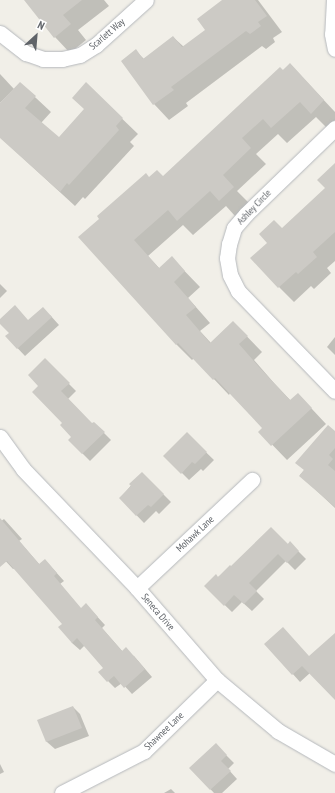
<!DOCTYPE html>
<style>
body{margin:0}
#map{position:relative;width:335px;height:793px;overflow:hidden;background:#f1efe8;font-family:"PT Sans Narrow",sans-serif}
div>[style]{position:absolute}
.shadow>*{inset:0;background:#0003}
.building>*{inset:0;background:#cccac5}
.roads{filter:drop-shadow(0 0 1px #b5b8bc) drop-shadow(0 0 1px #b5b8bc)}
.street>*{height:15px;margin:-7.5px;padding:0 7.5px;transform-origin:7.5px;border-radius:7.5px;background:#fff}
span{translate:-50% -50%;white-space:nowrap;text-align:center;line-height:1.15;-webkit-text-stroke:4px #fff;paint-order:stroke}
.street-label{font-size:10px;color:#5f6368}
.north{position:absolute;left:16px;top:16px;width:40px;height:40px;-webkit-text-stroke:3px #fff;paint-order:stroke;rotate:26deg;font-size:11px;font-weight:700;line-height:16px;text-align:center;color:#5f6368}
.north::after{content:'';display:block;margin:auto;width:14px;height:18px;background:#5f6368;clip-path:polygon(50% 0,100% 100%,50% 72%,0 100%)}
</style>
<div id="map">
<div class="shadow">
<div style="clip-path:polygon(25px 0,104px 0,109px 6px,78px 30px,86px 40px,70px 53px,55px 37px)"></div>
<div style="clip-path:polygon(223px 0,258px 0,282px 32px,273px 38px,275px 42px,266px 49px,262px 46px,186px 103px,188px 106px,169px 120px,154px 104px,122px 61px,136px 51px,144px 59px,173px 37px,184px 47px,207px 30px)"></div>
<div style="clip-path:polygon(290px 64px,335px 112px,335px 120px,327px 128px,316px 117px,287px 143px,278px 134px,256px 154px,266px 164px,237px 191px,249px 203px,235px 216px,226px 206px,193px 235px,183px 225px,148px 256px,160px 269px,172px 258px,200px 287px,188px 298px,210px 323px,200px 331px,211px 343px,233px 322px,262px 352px,254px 360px,274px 383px,291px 401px,298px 394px,326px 424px,287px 460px,260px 432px,264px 428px,230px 393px,229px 395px,194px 358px,192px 360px,177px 345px,80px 237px,150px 178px,163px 177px)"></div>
<div style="clip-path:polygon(0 74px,14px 89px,0 103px)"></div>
<div style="clip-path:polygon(21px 84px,51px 112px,41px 123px,59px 138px,85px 110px,86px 84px,138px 134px,130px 142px,134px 146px,85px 199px,83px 197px,75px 206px,0 137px,0 108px)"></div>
<div style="clip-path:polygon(335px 170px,335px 261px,327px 268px,331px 273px,314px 289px,311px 286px,294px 302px,279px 287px,282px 229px,326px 188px)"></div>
<div style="clip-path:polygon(0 284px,7px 291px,0 298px)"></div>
<div style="clip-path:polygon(50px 315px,59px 325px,25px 356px,7px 337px,10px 333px,0 322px,0 320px,29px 321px)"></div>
<div style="clip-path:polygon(335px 337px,335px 355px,327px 347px)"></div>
<div style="clip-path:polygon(45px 360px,76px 391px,68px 399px,93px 425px,94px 423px,111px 440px,90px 461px,69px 440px,72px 437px,39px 386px)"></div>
<div style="clip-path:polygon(335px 433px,335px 508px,300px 475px)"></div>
<div style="clip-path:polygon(187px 434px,214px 460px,203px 471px,201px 469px,189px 480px,165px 456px)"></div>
<div style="clip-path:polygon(142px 473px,171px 502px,159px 514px,156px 511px,144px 523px,120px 498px)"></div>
<div style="clip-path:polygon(4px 519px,22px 539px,19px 541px,40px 565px,45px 560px,64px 581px,60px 584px,81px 609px,93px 612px,105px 625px,102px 628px,123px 652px,134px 656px,152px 677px,132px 694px,122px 683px,115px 688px,108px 681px,104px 668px,85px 645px,80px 650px,72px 643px,63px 624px,15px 568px,13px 569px,0 555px,0 522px)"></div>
<div style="clip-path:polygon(290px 543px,306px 559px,295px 570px,286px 561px,256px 591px,264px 599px,252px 611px,242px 602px,232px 612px,205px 586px,231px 568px)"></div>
<div style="clip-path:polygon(335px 643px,335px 698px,310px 673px,300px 682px,266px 644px,309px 657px)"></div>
<div style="clip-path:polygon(73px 707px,80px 714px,89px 736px,55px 749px,47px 742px,39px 720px)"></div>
<div style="clip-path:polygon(223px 752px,234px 763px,228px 769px,237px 779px,222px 793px,214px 793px,191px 768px)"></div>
<div style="clip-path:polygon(0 764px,4px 772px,0 774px)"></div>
<div style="clip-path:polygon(171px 789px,175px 793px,164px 793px)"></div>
</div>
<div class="building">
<div style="clip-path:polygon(24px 0,82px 0,63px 15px,71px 24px,54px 38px)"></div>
<div style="clip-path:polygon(222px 0,255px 0,267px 16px,258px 22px,261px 26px,250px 34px,246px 31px,171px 87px,174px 90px,153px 105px,121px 61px,136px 49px,143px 59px,173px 36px,182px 47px,205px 30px,197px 19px)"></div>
<div style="clip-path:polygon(290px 63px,324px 100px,311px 114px,300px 102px,271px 128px,263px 119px,242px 138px,251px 148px,223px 175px,234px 187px,219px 201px,210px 191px,177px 221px,168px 210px,134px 240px,159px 268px,172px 256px,185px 271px,174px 282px,196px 307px,186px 315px,210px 343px,233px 321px,248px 336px,239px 344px,259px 367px,290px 400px,298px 393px,312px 408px,271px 446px,258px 432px,262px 428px,215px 378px,213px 380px,178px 343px,176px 345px,78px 237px,99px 219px,97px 216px,146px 173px,149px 177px,157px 170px,163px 176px,280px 67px,283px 70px)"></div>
<div style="clip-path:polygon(20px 82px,36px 96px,25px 108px,59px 137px,84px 109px,72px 98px,86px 82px,123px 118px,116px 126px,119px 130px,69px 185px,67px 183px,60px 192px,0 138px,0 103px)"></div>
<div style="clip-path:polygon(335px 163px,335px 232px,313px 252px,317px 257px,298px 274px,296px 272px,278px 288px,250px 258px,267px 243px,259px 234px,274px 220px,282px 228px,325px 188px,317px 180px)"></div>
<div style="clip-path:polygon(15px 305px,28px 320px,43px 307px,52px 317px,17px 349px,5px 336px,9px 333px,0 324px,0 319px)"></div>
<div style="clip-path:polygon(45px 358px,70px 383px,61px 391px,92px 423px,94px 422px,105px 432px,82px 454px,68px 440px,71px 437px,60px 425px,62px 423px,32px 392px,38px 386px,28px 375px)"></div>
<div style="clip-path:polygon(328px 425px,335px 431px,335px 448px,329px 455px,333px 459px,328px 465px,335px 471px,335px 507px,299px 476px,304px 470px,295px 463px)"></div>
<div style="clip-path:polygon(187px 432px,207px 452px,195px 464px,192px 462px,181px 474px,163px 456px)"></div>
<div style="clip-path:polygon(142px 472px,164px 494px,151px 507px,148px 505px,136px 516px,119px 498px,131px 486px,129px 484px)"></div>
<div style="clip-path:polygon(0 518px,39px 564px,45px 559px,57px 573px,54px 576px,81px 608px,86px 603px,98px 617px,95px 620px,122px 651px,126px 647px,145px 669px,124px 688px,114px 676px,107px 682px,98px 672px,103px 668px,77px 638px,72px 643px,58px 627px,62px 624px,7px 561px,0 567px)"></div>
<div style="clip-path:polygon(271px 527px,288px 544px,290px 541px,299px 551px,287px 563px,278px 554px,249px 583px,257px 591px,244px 604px,234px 595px,224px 606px,204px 586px,216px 574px,218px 577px,230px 565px,231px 566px)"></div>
<div style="clip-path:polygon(283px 627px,309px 656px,335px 633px,335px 700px,302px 666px,292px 675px,264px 644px)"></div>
<div style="clip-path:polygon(73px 706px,82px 728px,46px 742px,37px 720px)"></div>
<div style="clip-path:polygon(216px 743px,227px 755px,221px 761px,231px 771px,210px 790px,189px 768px)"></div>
</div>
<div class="roads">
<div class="street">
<div style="left:334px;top:0;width:34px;rotate:93deg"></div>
<div style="left:332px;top:34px;width:15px;rotate:79deg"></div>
<div style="left:0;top:33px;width:33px;rotate:38deg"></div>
<div style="left:26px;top:53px;width:18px;rotate:19deg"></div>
<div style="left:43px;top:59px;width:19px"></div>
<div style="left:62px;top:59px;width:18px;rotate:-13deg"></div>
<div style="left:80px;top:55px;width:19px;rotate:-32deg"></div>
<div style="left:96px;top:45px;width:67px;rotate:-42deg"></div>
<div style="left:335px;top:128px;width:124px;rotate:136deg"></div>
<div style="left:246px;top:214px;width:18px;rotate:131deg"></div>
<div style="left:234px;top:228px;width:17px;rotate:107deg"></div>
<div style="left:229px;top:244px;width:14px;rotate:98deg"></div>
<div style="left:227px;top:258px;width:17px;rotate:80deg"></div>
<div style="left:230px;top:275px;width:18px;rotate:63deg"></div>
<div style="left:238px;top:291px;width:139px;rotate:45.9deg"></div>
<div style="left:0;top:437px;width:39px;rotate:54deg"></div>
<div style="left:23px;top:469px;width:165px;rotate:46.2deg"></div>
<div style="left:137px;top:588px;width:122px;rotate:49deg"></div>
<div style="left:217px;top:680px;width:80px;rotate:39.9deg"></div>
<div style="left:278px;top:731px;width:66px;rotate:30.1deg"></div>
<div style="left:137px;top:588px;width:158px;rotate:-43.2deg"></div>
<div style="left:62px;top:793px;width:92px;rotate:-27.1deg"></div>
<div style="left:144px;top:751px;width:102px;rotate:-44.2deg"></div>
</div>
</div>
<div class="street-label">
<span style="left:107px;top:34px;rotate:-40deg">Scarlett Way</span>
<span style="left:254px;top:207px;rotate:-46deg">Ashley Circle</span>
<span style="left:195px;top:534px;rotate:-43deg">Mohawk Lane</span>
<span style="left:158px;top:612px;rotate:49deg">Seneca Drive</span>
<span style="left:164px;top:731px;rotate:-44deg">Shawnee Lane</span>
</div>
<div class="north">N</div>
</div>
